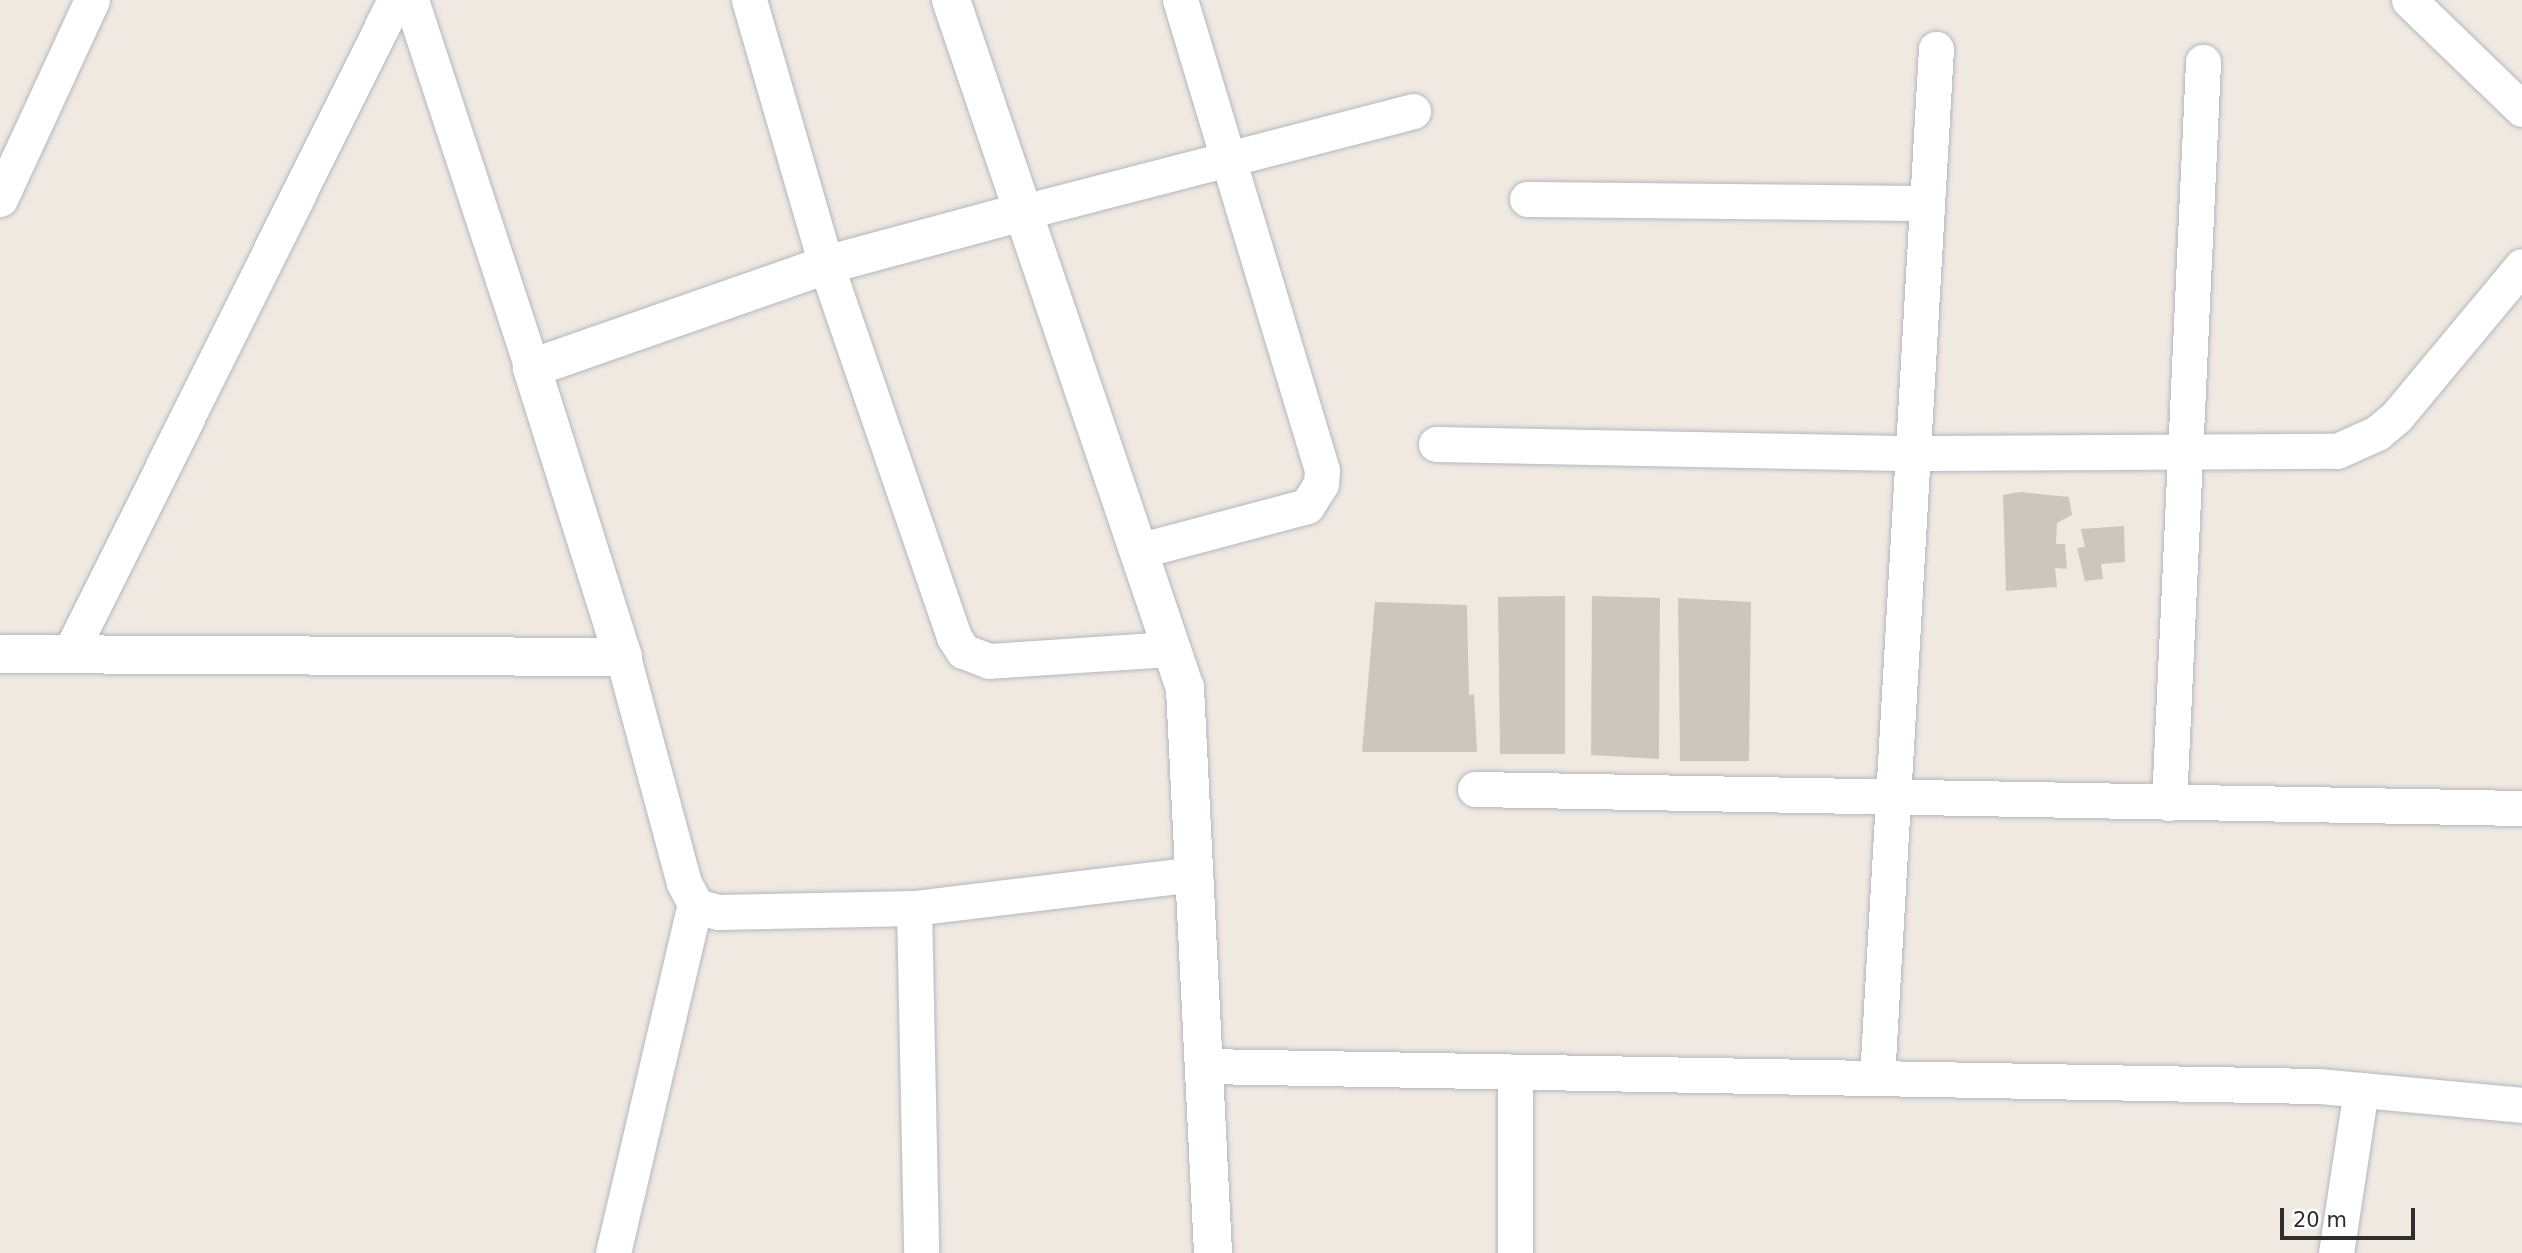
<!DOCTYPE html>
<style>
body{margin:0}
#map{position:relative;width:2522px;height:1253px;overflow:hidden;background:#efe9e1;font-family:"DejaVu Sans",sans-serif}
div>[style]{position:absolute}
.building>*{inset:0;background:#cbc7bf}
.roads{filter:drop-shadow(0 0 2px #b4b7c1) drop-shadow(0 0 2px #b4b7c1)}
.street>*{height:35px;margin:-17.5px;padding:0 17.5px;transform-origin:17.5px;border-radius:17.5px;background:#fff}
.secondary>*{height:38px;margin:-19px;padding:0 19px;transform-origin:19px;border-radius:19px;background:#fff}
span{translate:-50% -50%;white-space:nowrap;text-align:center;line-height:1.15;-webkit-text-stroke:7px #fff;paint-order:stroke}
.scale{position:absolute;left:2280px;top:1208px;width:135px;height:32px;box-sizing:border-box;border:4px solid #2e2e2e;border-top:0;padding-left:9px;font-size:21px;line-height:24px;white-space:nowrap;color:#2e2e2e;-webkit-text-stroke:5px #fff;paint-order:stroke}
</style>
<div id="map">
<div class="building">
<div style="clip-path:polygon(2020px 492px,2069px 497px,2072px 515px,2057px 523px,2056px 544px,2065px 544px,2067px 569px,2055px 568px,2057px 587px,2006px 591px,2003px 495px)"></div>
<div style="clip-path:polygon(2124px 526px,2125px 562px,2101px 564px,2103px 579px,2085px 581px,2077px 548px,2085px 547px,2081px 529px)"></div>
<div style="clip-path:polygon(1565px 596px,1565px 754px,1500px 754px,1498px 597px)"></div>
<div style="clip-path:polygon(1592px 596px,1660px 598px,1659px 759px,1591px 755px)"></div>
<div style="clip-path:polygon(1678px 598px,1751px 602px,1749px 761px,1680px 761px)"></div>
<div style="clip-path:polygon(1375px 602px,1467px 605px,1469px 695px,1474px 694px,1477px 752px,1362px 752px)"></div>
</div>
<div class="roads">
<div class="street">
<div style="left:411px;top:0;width:387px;rotate:71.8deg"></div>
<div style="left:749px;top:0;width:276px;rotate:73.8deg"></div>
<div style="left:826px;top:265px;width:393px;rotate:71deg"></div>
<div style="left:954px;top:637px;width:17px;rotate:57deg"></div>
<div style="left:963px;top:651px;width:28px;rotate:21deg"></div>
<div style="left:989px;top:661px;width:182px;rotate:-3.8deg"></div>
<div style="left:2409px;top:0;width:157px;rotate:44deg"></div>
<div style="left:0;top:199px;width:219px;rotate:-65.2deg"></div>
<div style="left:1527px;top:199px;width:400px;rotate:0.6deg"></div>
<div style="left:1023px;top:212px;width:403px;rotate:-14.5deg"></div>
<div style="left:1436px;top:444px;width:477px;rotate:1.1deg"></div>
<div style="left:1913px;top:453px;width:424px;rotate:-0.3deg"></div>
<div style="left:2337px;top:451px;width:44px;rotate:-24.2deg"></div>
<div style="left:2377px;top:433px;width:26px;rotate:-40deg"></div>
<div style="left:2397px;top:416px;width:195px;rotate:-50.2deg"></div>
<div style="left:1138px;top:551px;width:175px;rotate:-14.9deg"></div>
<div style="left:1307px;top:506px;width:26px;rotate:-58deg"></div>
<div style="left:1321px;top:484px;width:14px;rotate:-86deg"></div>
<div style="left:1322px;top:470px;width:491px;rotate:-106.8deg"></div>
<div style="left:71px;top:651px;width:727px;rotate:-63.54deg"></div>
<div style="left:623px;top:657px;width:234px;rotate:74.9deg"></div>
<div style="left:684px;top:883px;width:24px;rotate:62deg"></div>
<div style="left:695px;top:904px;width:9px;rotate:27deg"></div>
<div style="left:703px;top:908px;width:16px;rotate:15deg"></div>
<div style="left:718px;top:912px;width:196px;rotate:-1.2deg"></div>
<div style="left:914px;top:908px;width:282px;rotate:-6.9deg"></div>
<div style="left:1475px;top:789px;width:1047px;rotate:1.04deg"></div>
<div style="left:2169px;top:803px;width:742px;rotate:-87.37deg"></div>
<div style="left:914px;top:908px;width:345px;rotate:88.8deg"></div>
<div style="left:1204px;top:1066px;width:1115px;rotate:1.03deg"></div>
<div style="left:2319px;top:1086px;width:204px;rotate:5.3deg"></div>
<div style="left:1877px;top:1078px;width:1031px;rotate:-86.72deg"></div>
<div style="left:613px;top:1253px;width:359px;rotate:-76.8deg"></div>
<div style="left:1515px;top:1253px;width:181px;rotate:-90deg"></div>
<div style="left:2336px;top:1253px;width:165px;rotate:-81.3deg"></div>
</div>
<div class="secondary">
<div style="left:951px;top:0;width:727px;rotate:71.22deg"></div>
<div style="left:1185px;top:688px;width:566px;rotate:87.16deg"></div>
<div style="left:0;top:654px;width:623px;rotate:0.28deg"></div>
<div style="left:623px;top:657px;width:303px;rotate:-107.5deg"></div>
<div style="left:532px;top:368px;width:312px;rotate:-19.3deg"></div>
<div style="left:826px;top:265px;width:204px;rotate:-15.1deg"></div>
</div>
</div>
<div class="scale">20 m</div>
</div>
